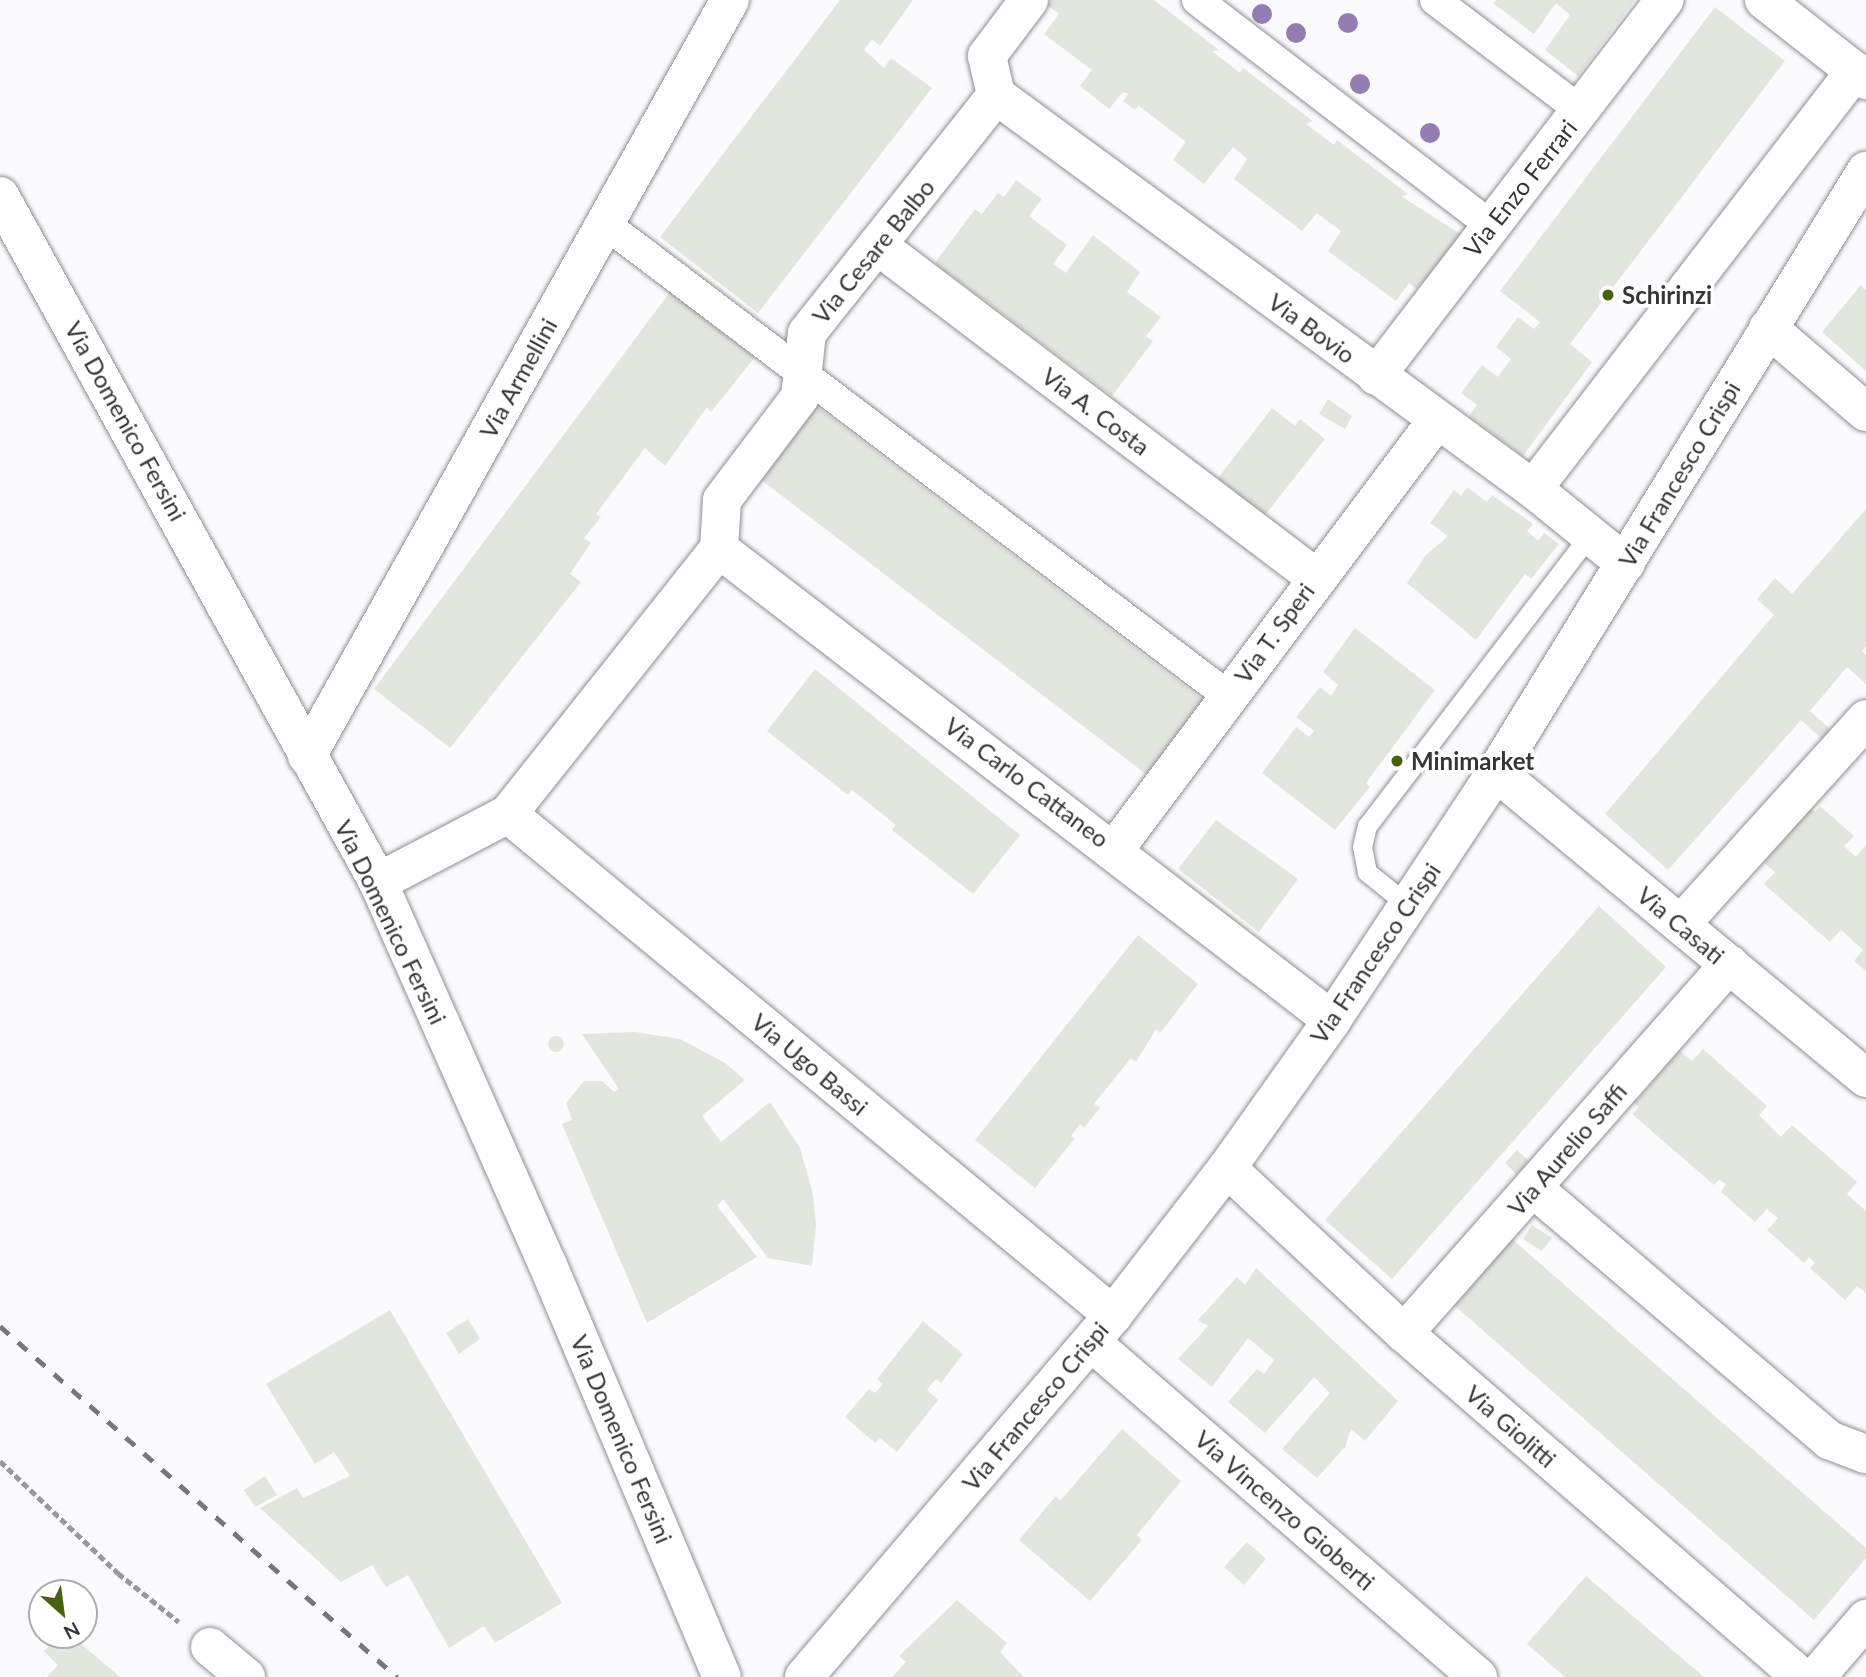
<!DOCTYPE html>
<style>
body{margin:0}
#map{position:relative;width:1866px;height:1677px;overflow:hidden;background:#fbfbfe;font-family:Lato,sans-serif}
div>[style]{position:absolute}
.building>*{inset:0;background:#e3e5df}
.round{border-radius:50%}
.path>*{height:4.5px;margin-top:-2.25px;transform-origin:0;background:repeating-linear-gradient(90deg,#99999b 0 7px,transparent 0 10.5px)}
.roads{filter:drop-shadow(0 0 2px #8f8e93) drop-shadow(0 0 2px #8f8e93)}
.service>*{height:19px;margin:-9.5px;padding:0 9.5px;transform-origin:9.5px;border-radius:9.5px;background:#fff}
.pedestrian>*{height:30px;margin:-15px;padding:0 15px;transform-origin:15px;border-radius:15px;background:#fff}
.minor>*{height:38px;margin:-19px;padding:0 19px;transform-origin:19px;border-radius:19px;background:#fff}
.secondary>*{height:38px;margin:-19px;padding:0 19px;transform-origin:19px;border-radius:19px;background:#fff}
.rail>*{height:5px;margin-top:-2.5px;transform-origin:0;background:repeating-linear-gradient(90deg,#777678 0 12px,transparent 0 24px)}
.trees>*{width:20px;height:20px;margin:-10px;border-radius:50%;background:#947db2}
.dots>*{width:19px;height:19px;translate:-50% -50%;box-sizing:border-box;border:4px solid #fff;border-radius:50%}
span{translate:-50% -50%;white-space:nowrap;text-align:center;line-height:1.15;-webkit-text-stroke:7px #fff;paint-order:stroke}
.street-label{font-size:24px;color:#353436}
.poi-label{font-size:24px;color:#353436;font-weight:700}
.left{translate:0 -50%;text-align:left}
.north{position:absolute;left:28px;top:1579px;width:70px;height:70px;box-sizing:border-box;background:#fff;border:2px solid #aeaeaf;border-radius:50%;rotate:152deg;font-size:19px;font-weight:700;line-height:28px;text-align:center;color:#353436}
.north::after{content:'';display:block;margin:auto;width:24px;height:32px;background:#49600d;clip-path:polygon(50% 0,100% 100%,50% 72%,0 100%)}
</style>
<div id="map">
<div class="building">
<div style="clip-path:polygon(840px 0,913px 0,880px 46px,872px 39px,864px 50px,884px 68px,891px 58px,932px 88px,758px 313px,660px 237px)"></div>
<div style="clip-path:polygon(1051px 0,1154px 0,1219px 50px,1212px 51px,1240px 73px,1243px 68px,1313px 121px,1306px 124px,1334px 145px,1337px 140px,1408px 194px,1401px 196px,1465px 237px,1428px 287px,1421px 282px,1417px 289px,1409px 283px,1396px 301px,1328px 251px,1341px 231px,1317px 213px,1302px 231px,1234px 179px,1247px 159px,1233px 147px,1204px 184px,1173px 160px,1186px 142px,1139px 106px,1144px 100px,1135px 110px,1123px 101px,1128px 94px,1123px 92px,1109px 109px,1080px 86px,1092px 70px,1044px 34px,1059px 14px,1047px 5px)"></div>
<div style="clip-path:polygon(1496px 0,1635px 0,1578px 76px,1545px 50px,1570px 15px,1556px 3px,1534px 34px,1493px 3px)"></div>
<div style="clip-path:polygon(1715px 7px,1785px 61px,1570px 344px,1592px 362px,1523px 456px,1469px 416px,1477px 405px,1461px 393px,1482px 365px,1498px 377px,1511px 359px,1496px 347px,1518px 317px,1534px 329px,1540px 322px,1500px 291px)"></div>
<div style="clip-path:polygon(1016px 180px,1042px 199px,1029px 216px,1067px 245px,1053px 264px,1066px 273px,1093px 235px,1140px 272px,1127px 292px,1161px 317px,1146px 336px,1153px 341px,1112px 396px,935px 263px,975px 209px,982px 214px,998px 193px,1004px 197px)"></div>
<div style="clip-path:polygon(1861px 285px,1866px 290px,1866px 371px,1822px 332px)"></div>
<div style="clip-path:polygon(670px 292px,755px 357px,711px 412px,707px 407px,665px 466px,645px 448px,596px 514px,601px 517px,584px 538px,591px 543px,570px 574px,581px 582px,450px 748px,374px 689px)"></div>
<div style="clip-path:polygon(1328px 399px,1352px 416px,1345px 429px,1319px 414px)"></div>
<div style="clip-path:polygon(816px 406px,1207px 703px,1151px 778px,760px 479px)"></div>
<div style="clip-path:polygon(1272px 408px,1295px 426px,1300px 419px,1325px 439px,1265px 515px,1218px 478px)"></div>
<div style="clip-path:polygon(1467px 487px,1487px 502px,1492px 495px,1533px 524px,1527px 531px,1538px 541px,1544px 533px,1559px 544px,1531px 579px,1525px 574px,1476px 640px,1407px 583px,1426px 555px,1448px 536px,1430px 523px,1454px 490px,1461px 496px)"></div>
<div style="clip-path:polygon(1866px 509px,1866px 646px,1862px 651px,1866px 655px,1866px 684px,1847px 667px,1810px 711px,1831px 730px,1823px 740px,1801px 720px,1668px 870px,1605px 814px,1774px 615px,1757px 599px,1775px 578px,1792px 594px)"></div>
<div style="clip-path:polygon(1355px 628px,1435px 690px,1366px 783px,1370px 787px,1335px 830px,1262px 773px,1296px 727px,1309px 737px,1314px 731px,1296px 717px,1320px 687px,1331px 696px,1338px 685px,1323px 672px)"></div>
<div style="clip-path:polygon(815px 669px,1020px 835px,973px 894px,892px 830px,896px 825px,852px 790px,848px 795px,767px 731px)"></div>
<div style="clip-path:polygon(1820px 806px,1854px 836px,1844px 846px,1856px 857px,1866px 845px,1866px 971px,1854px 961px,1863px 950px,1841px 930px,1830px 942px,1764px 884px,1775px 872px,1764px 863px,1810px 808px,1815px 812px)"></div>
<div style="clip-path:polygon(1216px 820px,1298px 879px,1259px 932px,1178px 869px)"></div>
<div style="clip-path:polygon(1599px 906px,1666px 967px,1392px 1279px,1325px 1220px)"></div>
<div style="clip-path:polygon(1138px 935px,1198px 984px,1160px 1033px,1156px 1029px,1136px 1062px,1131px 1058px,1094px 1104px,1100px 1108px,1084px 1128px,1080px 1124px,1071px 1136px,1075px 1138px,1035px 1188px,975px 1140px)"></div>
<div style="clip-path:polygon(635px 1032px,680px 1039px,725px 1063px,745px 1080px,702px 1116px,721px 1142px,770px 1102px,800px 1148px,813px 1194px,816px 1225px,812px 1266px,768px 1258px,723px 1199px,717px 1206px,757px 1257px,647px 1323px,562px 1124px,572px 1120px,566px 1103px,584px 1081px,602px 1081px,614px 1092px,619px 1089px,582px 1034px)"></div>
<div class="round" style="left:548px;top:1036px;width:16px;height:16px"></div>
<div style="clip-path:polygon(1703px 1049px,1767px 1106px,1759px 1115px,1781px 1137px,1792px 1125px,1857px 1182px,1847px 1194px,1866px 1211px,1866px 1293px,1857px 1286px,1845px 1300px,1810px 1268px,1815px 1263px,1809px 1257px,1804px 1263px,1767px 1230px,1778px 1218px,1767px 1209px,1755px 1222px,1721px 1192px,1726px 1184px,1719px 1180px,1714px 1185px,1632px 1114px,1639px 1107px,1634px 1103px,1680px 1051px,1692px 1061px)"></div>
<div style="clip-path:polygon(1517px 1150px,1529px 1161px,1517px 1175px,1505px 1163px)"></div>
<div style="clip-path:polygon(1532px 1225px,1552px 1238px,1542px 1251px,1523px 1239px)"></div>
<div style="clip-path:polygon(1512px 1239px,1866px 1548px,1866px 1558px,1814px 1620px,1455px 1306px)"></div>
<div style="clip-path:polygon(1256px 1268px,1398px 1401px,1365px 1441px,1351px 1429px,1345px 1447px,1317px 1478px,1282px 1449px,1330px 1393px,1314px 1377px,1265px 1433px,1228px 1402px,1257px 1369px,1264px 1374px,1274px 1360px,1248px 1338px,1212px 1387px,1178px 1359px,1208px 1326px,1198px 1320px,1237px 1277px,1245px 1285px)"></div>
<div style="clip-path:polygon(390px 1310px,562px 1603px,495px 1643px,484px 1626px,449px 1648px,408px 1575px,386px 1587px,372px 1565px,341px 1582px,260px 1508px,297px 1488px,303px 1498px,350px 1476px,334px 1452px,315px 1464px,266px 1384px)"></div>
<div style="clip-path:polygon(468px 1319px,480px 1339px,459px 1354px,446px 1333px)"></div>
<div style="clip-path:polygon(923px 1321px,963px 1354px,941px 1383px,936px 1379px,927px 1390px,938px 1400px,897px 1452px,880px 1438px,875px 1443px,845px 1417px,869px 1389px,875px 1393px,883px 1384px,877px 1379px)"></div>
<div style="clip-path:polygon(1122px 1429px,1181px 1481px,1137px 1535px,1142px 1540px,1090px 1601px,1019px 1540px,1056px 1496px,1060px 1501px)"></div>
<div style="clip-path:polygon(265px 1476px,277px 1495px,255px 1507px,244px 1490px)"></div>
<div style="clip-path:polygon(1247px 1542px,1266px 1559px,1244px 1585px,1224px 1567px)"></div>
<div style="clip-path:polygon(1586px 1576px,1704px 1677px,1565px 1677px,1527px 1644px)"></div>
<div style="clip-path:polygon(957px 1600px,1007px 1643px,1000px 1652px,1024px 1677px,892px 1677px,906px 1662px,899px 1656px)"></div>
<div style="clip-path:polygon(59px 1635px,71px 1635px,120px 1677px,47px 1677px,58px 1665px,44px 1651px)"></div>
</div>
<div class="path">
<div style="left:0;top:1461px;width:163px;rotate:43.5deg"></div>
<div style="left:118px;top:1573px;width:78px;rotate:38.8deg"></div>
</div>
<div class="roads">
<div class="service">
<div style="left:1408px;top:905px;width:53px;rotate:-141.2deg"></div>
<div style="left:1367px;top:872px;width:25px;rotate:-101deg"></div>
<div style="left:1362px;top:847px;width:22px;rotate:-77deg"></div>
<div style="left:1367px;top:826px;width:367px;rotate:-52.6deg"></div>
</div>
<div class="pedestrian">
<div style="left:1197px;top:0;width:371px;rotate:37.5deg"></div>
<div style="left:1435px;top:0;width:182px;rotate:37.2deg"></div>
<div style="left:604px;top:223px;width:783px;rotate:37.16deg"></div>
</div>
<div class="minor">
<div style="left:1764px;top:0;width:130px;rotate:38.1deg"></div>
<div style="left:996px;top:95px;width:666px;rotate:36.27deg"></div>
<div style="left:1533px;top:489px;width:119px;rotate:38.9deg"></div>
<div style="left:877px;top:245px;width:550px;rotate:37.16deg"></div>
<div style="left:1768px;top:328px;width:129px;rotate:40.6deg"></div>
<div style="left:1376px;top:376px;width:474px;rotate:-52.5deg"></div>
<div style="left:1533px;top:489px;width:528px;rotate:-52.39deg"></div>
<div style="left:719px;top:549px;width:773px;rotate:37.54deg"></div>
<div style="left:307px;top:756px;width:866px;rotate:-60.77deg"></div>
<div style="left:1496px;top:772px;width:480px;rotate:39.6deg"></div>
<div style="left:508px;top:814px;width:786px;rotate:39.63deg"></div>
<div style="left:1115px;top:849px;width:536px;rotate:-53.11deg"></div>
<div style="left:378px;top:882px;width:147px;rotate:-27.6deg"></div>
<div style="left:508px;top:814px;width:339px;rotate:-51.5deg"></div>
<div style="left:719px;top:549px;width:49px;rotate:-86.5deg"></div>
<div style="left:722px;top:500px;width:129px;rotate:-52.9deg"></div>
<div style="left:800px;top:397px;width:64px;rotate:-83.8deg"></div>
<div style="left:807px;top:333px;width:304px;rotate:-51.5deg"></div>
<div style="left:996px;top:95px;width:40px;rotate:-103deg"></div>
<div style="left:987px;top:56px;width:70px;rotate:-53.1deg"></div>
<div style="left:1681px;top:924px;width:276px;rotate:-47.9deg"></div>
<div style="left:1227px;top:1168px;width:242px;rotate:43deg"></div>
<div style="left:1404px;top:1333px;width:525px;rotate:40.91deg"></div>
<div style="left:1533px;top:1188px;width:389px;rotate:40.4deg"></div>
<div style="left:1829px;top:1440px;width:40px;rotate:21deg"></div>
<div style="left:1404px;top:1333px;width:492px;rotate:-48.6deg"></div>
<div style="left:1091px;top:1342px;width:512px;rotate:40.88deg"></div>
<div style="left:210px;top:1647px;width:47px;rotate:39.8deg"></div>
<div style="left:804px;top:1677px;width:476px;rotate:-49.5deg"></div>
<div style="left:1113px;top:1315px;width:186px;rotate:-52.2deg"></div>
<div style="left:1227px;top:1168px;width:181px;rotate:-54.6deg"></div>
<div style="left:1332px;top:1020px;width:297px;rotate:-56.5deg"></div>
<div style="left:1496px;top:772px;width:706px;rotate:-58.38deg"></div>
<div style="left:1816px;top:1677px;width:77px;rotate:-49.2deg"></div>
</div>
<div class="secondary">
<div style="left:0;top:196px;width:783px;rotate:61.14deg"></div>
<div style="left:378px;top:882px;width:417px;rotate:66.1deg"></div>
<div style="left:547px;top:1263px;width:449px;rotate:67.1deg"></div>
</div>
</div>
<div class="rail">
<div style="left:0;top:1326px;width:530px;rotate:41.48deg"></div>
</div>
<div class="trees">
<div style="left:1262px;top:14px"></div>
<div style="left:1348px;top:23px"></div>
<div style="left:1296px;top:33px"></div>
<div style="left:1360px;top:84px"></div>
<div style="left:1430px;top:133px"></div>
</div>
<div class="dots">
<div style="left:1608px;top:295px;background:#49600d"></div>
<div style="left:1397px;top:761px;background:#49600d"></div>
</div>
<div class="street-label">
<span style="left:1520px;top:188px;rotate:-52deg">Via Enzo Ferrari</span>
<span style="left:873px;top:251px;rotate:-51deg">Via Cesare Balbo</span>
<span style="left:1312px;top:328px;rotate:36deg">Via Bovio</span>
<span style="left:518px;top:378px;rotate:-61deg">Via Armellini</span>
<span style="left:1096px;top:411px;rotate:37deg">Via A. Costa</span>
<span style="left:126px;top:421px;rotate:61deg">Via Domenico Fersini</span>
<span style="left:1679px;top:474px;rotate:-59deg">Via Francesco Crispi</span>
<span style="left:1274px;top:633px;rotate:-54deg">Via T. Speri</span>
<span style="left:1027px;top:782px;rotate:37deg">Via Carlo Cattaneo</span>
<span style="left:391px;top:922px;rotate:64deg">Via Domenico Fersini</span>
<span style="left:1681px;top:925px;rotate:40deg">Via Casati</span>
<span style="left:1375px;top:953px;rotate:-56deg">Via Francesco Crispi</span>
<span style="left:810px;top:1064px;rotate:40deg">Via Ugo Bassi</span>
<span style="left:1567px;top:1149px;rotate:-49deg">Via Aurelio Saffi</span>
<span style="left:1035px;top:1406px;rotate:-50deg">Via Francesco Crispi</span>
<span style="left:1511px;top:1426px;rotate:41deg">Via Giolitti</span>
<span style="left:622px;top:1439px;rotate:67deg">Via Domenico Fersini</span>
<span style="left:1285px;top:1510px;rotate:41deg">Via Vincenzo Gioberti</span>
</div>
<div class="poi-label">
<span class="left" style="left:1622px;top:295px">Schirinzi</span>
<span class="left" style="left:1411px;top:761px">Minimarket</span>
</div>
<div class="north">N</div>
</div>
